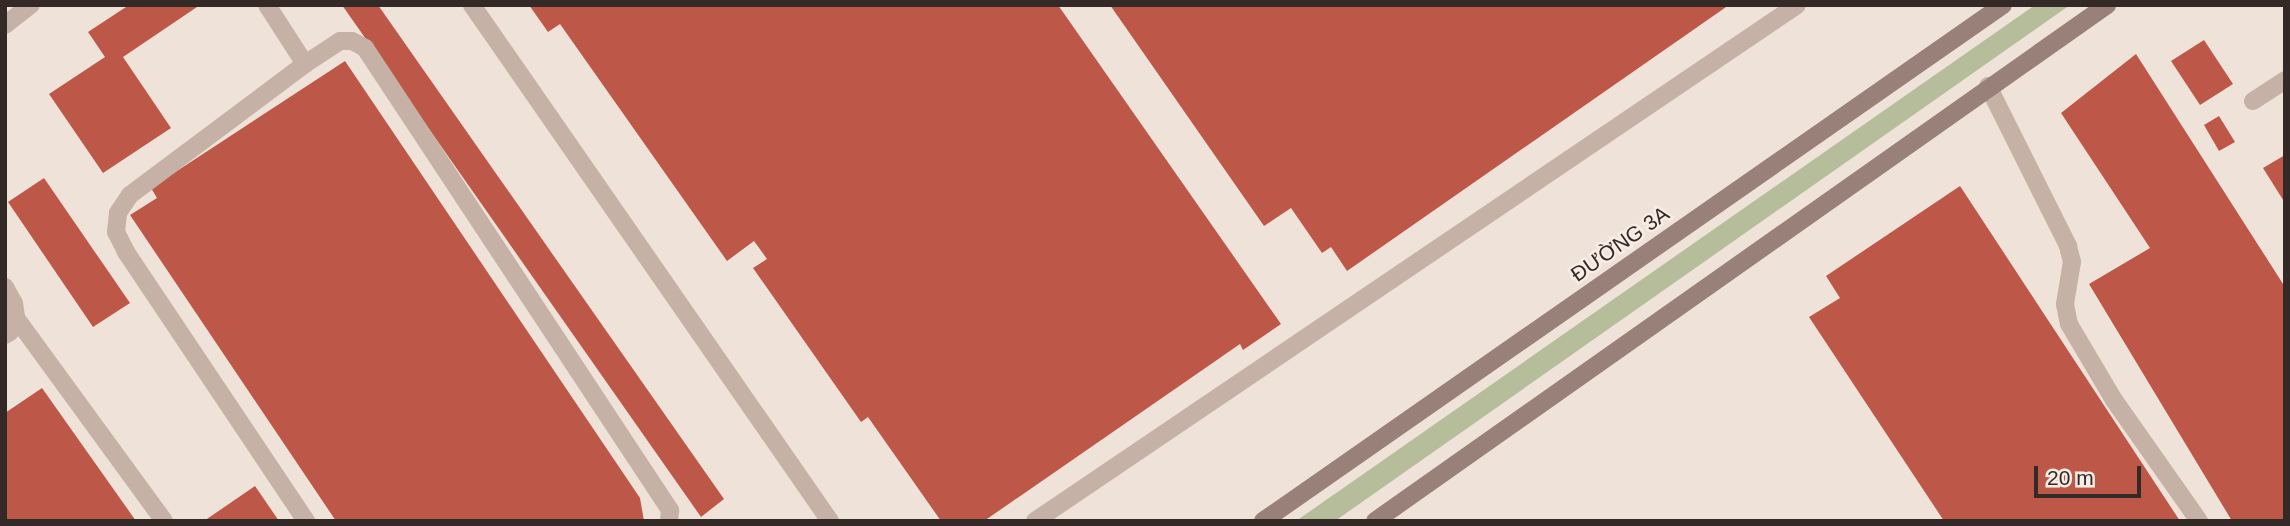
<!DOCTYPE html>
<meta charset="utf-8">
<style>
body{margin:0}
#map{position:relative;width:2290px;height:526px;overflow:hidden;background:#efe2d9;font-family:Arial,sans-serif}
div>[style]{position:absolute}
.green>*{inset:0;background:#b5bd9a}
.building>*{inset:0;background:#bd5849}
.lane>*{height:18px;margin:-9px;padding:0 9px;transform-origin:9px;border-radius:9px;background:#c6b1a6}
.street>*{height:18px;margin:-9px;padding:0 9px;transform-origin:9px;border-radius:9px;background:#c6b1a6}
.secondary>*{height:18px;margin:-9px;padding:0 9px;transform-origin:9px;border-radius:9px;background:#998078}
span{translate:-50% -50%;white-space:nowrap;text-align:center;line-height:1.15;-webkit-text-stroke:5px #f7ede5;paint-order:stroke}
.street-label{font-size:21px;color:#332926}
.frame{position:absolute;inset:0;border:7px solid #332926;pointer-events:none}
.scale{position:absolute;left:2034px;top:466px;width:107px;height:32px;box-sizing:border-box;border:4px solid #332926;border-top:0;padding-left:9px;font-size:21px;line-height:24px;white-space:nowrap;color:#332926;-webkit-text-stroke:5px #f7ede5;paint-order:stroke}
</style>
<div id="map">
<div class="green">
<div style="clip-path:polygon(2035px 5px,2070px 5px,1335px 521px,1296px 521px)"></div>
</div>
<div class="building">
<div style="clip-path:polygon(129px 5px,200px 5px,123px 57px,171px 128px,103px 173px,49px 94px,105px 57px,88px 32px)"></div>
<div style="clip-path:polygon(342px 5px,378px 5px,724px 499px,701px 517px)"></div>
<div style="clip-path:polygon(529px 5px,1058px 5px,1281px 324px,1243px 350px,1240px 344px,984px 521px,941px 521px,868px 417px,861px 422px,753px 268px,767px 259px,754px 241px,727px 261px,560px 24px,548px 32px)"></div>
<div style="clip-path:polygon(1110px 5px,1729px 5px,1347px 271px,1331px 247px,1322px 253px,1291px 208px,1264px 226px)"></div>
<div style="clip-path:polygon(2204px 40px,2233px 84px,2200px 105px,2171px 61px)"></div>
<div style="clip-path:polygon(2136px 54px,2285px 287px,2285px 521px,2232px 521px,2089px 284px,2150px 248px,2061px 113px)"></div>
<div style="clip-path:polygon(345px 61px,640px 498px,644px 521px,336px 521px,130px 215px,157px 198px,151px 188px)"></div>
<div style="clip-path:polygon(2219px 116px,2235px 142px,2219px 151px,2204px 125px)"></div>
<div style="clip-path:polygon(2285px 155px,2285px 203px,2263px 168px)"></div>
<div style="clip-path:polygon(44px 178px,130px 303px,93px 327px,8px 202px)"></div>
<div style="clip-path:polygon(1960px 186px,2180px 521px,1944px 521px,1809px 317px,1840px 298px,1826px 276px)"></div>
<div style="clip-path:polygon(42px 388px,136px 521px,5px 521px,5px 413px)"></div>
<div style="clip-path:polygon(255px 486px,279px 521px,204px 521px)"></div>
</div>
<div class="lane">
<div style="left:267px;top:5px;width:70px;rotate:57.2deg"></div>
<div style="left:305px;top:64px;width:42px;rotate:-33.3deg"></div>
<div style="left:340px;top:41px;width:12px"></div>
<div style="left:352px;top:41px;width:15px;rotate:28deg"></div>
<div style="left:365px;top:48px;width:554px;rotate:56.57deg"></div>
<div style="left:670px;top:510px;width:11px;rotate:95deg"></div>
<div style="left:472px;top:5px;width:628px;rotate:55.25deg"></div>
<div style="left:305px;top:64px;width:219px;rotate:143.2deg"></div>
<div style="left:130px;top:195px;width:22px;rotate:124deg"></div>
<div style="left:118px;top:213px;width:19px;rotate:96deg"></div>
<div style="left:116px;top:232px;width:22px;rotate:63deg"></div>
<div style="left:126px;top:252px;width:324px;rotate:56.2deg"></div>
<div style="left:1988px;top:86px;width:179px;rotate:63.4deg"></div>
<div style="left:2068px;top:246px;width:16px;rotate:76deg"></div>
<div style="left:2072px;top:262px;width:43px;rotate:99.5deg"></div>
<div style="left:2065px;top:304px;width:20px;rotate:79deg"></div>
<div style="left:2069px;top:324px;width:88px;rotate:59.4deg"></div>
<div style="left:2114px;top:400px;width:148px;rotate:54.9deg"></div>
<div style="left:2253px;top:101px;width:38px;rotate:-33deg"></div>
<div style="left:5px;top:287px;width:18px;rotate:61deg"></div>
<div style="left:14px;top:303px;width:15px;rotate:82deg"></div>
<div style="left:16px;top:318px;width:15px;rotate:113deg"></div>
<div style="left:10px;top:332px;width:6px;rotate:149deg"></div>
<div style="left:16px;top:318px;width:251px;rotate:53.9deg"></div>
<div style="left:1035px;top:521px;width:920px;rotate:-34.1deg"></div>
</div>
<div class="street">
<div style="left:5px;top:25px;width:33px;rotate:-38deg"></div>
</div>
<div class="secondary">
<div style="left:1263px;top:521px;width:902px;rotate:-34.89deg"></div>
<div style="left:1375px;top:521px;width:896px;rotate:-35.18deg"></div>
</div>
<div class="street-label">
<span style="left:1620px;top:244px;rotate:-35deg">ĐƯỜNG 3A</span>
</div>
<div class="frame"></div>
<div class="scale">20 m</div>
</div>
